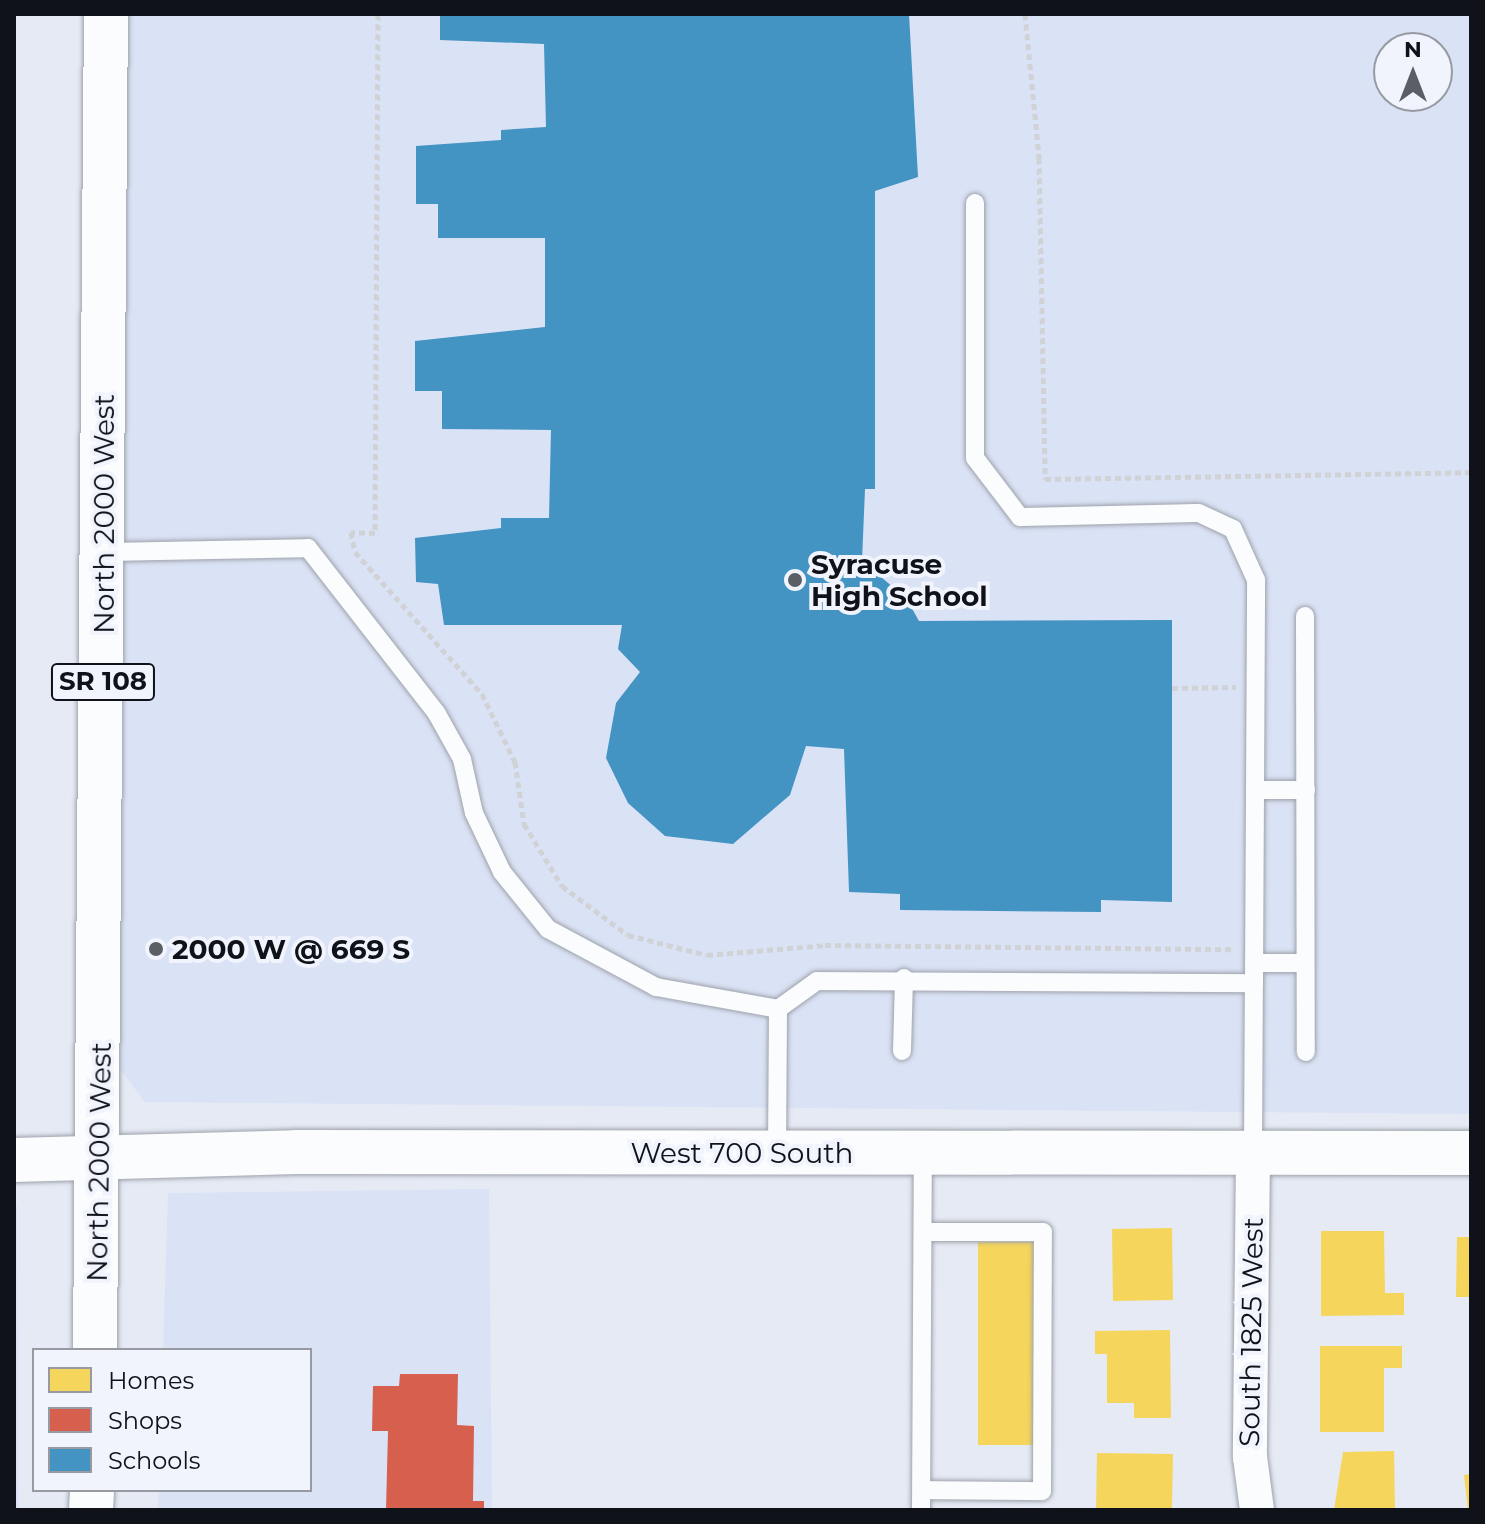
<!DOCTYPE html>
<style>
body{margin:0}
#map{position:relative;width:1485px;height:1524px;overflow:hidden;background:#e5eaf5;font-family:Montserrat,sans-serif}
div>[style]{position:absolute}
.built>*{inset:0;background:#dae2f5}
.homes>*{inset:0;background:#f6d55c}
.shops>*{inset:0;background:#d6604d}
.schools>*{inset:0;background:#4393c3}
.path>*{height:5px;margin-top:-2.5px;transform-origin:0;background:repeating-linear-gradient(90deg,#d1d2d6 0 6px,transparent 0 10px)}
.roads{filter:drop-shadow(0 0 2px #9ea2aa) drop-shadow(0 0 2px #9ea2aa)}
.lane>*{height:18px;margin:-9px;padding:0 9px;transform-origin:9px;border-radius:9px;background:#fbfcfe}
.street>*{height:34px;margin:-17px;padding:0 17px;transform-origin:17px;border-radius:17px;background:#fbfcfe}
.secondary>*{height:44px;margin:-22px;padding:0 22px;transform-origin:22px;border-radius:22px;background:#fbfcfe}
.primary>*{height:44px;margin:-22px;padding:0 22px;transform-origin:22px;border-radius:22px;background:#fbfcfe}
.dots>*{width:22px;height:22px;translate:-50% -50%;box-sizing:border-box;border:4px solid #f1f4fc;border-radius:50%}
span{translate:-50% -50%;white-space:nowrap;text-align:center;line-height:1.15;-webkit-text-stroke:8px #f1f4fc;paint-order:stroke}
.shield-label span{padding:2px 6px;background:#f1f4fc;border:2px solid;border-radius:6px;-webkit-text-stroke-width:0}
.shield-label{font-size:26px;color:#0f1218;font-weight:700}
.street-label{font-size:28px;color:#0f1218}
.poi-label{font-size:28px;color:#0f1218;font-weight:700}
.left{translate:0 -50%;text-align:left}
.frame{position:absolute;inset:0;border:16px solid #0f1218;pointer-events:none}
.legend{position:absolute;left:32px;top:1348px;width:280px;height:144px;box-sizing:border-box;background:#f1f4fc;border:2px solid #979aa1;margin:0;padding:10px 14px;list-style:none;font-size:24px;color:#0f1218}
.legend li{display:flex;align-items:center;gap:16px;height:40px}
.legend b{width:40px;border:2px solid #979aa1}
.north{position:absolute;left:1373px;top:32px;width:80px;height:80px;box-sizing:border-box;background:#f1f4fc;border:2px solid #979aa1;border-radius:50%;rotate:0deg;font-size:22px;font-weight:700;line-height:32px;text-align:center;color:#0f1218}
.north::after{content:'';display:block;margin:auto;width:28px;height:36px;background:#5a5e65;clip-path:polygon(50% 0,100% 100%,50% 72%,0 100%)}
</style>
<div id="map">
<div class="built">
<div style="clip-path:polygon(evenodd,120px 14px,1471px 14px,1471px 1114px,145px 1102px,117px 1065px,120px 14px,1389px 48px,1437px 48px,1437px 96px,1389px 96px,1389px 48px)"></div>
<div style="clip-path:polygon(489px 1189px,492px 1510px,158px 1510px,159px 1490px,310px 1490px,310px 1350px,163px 1350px,168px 1193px)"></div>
<div style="clip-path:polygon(14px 1206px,17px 1206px,18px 1510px,14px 1510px)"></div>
</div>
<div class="homes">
<div style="clip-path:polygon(1172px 1228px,1173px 1300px,1113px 1301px,1112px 1229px)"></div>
<div style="clip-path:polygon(1321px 1231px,1384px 1231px,1385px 1293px,1404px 1293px,1404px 1315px,1321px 1316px)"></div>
<div style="clip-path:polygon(1457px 1237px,1471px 1237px,1471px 1297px,1456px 1297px)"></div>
<div style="clip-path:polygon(978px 1242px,1036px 1242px,1035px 1445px,978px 1445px)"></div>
<div style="clip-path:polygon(1170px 1330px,1171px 1418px,1134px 1418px,1134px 1403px,1107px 1403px,1107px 1354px,1095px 1354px,1095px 1331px)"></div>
<div style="clip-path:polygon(1320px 1346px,1402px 1346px,1402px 1368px,1384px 1368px,1384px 1432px,1320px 1432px)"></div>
<div style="clip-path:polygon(1394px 1451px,1395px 1510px,1334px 1510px,1343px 1452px)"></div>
<div style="clip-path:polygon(1097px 1453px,1173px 1454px,1172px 1510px,1096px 1510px)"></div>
<div style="clip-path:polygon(1471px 1474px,1471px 1510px,1468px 1510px,1464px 1475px)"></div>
</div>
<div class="shops">
<div style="clip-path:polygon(400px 1374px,458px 1374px,457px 1425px,474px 1426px,473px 1501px,484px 1501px,484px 1510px,386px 1510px,388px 1431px,372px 1431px,373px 1386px,399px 1386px)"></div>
</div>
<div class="schools">
<div style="clip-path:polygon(440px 14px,909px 14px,918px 177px,875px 191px,875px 489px,865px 489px,862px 561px,906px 598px,919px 621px,1172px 620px,1172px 902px,1101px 900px,1101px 912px,900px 910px,900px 894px,849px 892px,844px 749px,806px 746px,790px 795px,733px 844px,665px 836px,628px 803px,606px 758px,616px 703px,640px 672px,618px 649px,622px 625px,444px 625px,438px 584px,416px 582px,415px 538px,501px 528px,501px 518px,549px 518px,551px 430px,442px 429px,442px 391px,415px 391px,415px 341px,545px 327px,545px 238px,438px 238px,438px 204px,416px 204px,416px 146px,501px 140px,501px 130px,546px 127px,544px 44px,440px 40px)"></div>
</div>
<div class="path">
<div style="left:378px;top:14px;width:519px;rotate:90.33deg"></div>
<div style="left:375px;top:533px;width:24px;rotate:-178deg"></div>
<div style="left:351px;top:532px;width:20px;rotate:79deg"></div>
<div style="left:355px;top:552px;width:191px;rotate:48.2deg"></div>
<div style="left:482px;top:694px;width:76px;rotate:64.1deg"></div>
<div style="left:515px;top:762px;width:63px;rotate:81.7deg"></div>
<div style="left:524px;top:824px;width:73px;rotate:58.5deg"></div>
<div style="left:562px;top:886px;width:82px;rotate:36.6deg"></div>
<div style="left:628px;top:935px;width:81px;rotate:14.2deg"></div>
<div style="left:707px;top:955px;width:118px;rotate:-4.8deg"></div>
<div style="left:825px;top:945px;width:407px;rotate:0.6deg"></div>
<div style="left:1025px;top:14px;width:145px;rotate:84.4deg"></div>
<div style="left:1039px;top:158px;width:321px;rotate:88.9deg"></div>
<div style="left:1045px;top:479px;width:426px;rotate:-0.9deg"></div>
<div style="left:1172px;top:688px;width:64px;rotate:-0.9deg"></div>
</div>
<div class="roads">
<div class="lane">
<div style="left:103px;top:552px;width:205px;rotate:-1.1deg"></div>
<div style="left:308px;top:548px;width:210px;rotate:52.1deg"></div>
<div style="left:437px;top:714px;width:51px;rotate:60.9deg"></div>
<div style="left:462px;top:759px;width:55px;rotate:77.5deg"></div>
<div style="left:474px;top:813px;width:65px;rotate:64.6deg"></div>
<div style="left:502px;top:872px;width:73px;rotate:51.1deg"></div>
<div style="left:548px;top:929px;width:123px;rotate:28.2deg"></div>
<div style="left:656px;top:987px;width:124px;rotate:10.2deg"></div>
<div style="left:778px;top:1009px;width:48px;rotate:-35.7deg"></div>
<div style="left:817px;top:981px;width:437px;rotate:0.3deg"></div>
<div style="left:1254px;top:983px;width:403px;rotate:-89.7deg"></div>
<div style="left:1256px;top:580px;width:56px;rotate:-114.3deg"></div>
<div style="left:1233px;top:529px;width:38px;rotate:-155deg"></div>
<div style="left:1198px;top:513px;width:178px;rotate:178.7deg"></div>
<div style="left:1020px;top:517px;width:74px;rotate:-127.3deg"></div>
<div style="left:975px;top:458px;width:255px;rotate:-90deg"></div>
<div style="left:1305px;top:616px;width:436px;rotate:89.9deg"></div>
<div style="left:1255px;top:790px;width:51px"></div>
<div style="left:1254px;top:963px;width:51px"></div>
<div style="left:902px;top:1051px;width:73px;rotate:-88.4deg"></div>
<div style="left:777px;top:1152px;width:143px;rotate:-89.6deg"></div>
<div style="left:1253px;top:1152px;width:169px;rotate:-89.7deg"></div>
<div style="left:922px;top:1490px;width:120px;rotate:0.5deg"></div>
<div style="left:1042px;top:1491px;width:259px;rotate:-89.8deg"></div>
<div style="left:1043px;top:1232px;width:120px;rotate:180deg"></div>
<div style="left:921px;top:1510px;width:357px;rotate:-89.7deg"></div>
</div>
<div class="street">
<div style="left:1253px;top:1154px;width:303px;rotate:90.6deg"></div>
<div style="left:1250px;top:1457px;width:53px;rotate:82.5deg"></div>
</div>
<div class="secondary">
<div style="left:14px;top:1160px;width:282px;rotate:-1.6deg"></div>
<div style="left:296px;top:1152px;width:1175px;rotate:0.05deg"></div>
</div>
<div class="primary">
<div style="left:95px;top:1350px;width:1336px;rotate:-89.53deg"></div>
<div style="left:91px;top:1510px;width:20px;rotate:-87deg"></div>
</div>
</div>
<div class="dots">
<div style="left:795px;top:580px;background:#5a5e65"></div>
<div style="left:156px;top:949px;background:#5a5e65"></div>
</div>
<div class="shield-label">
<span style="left:103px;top:682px">SR 108</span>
</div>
<div class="street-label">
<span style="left:104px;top:514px;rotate:-90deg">North 2000 West</span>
<span style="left:742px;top:1153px">West 700 South</span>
<span style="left:99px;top:1162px;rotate:-89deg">North 2000 West</span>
<span style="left:1251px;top:1332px;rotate:-89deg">South 1825 West</span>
</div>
<div class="poi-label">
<span class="left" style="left:811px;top:580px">Syracuse<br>High School</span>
<span class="left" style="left:172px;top:949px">2000 W @ 669 S</span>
</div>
<div class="frame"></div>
<ul class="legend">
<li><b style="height:22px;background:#f6d55c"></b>Homes</li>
<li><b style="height:22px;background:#d6604d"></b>Shops</li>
<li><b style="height:22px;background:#4393c3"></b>Schools</li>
</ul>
<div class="north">N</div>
</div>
